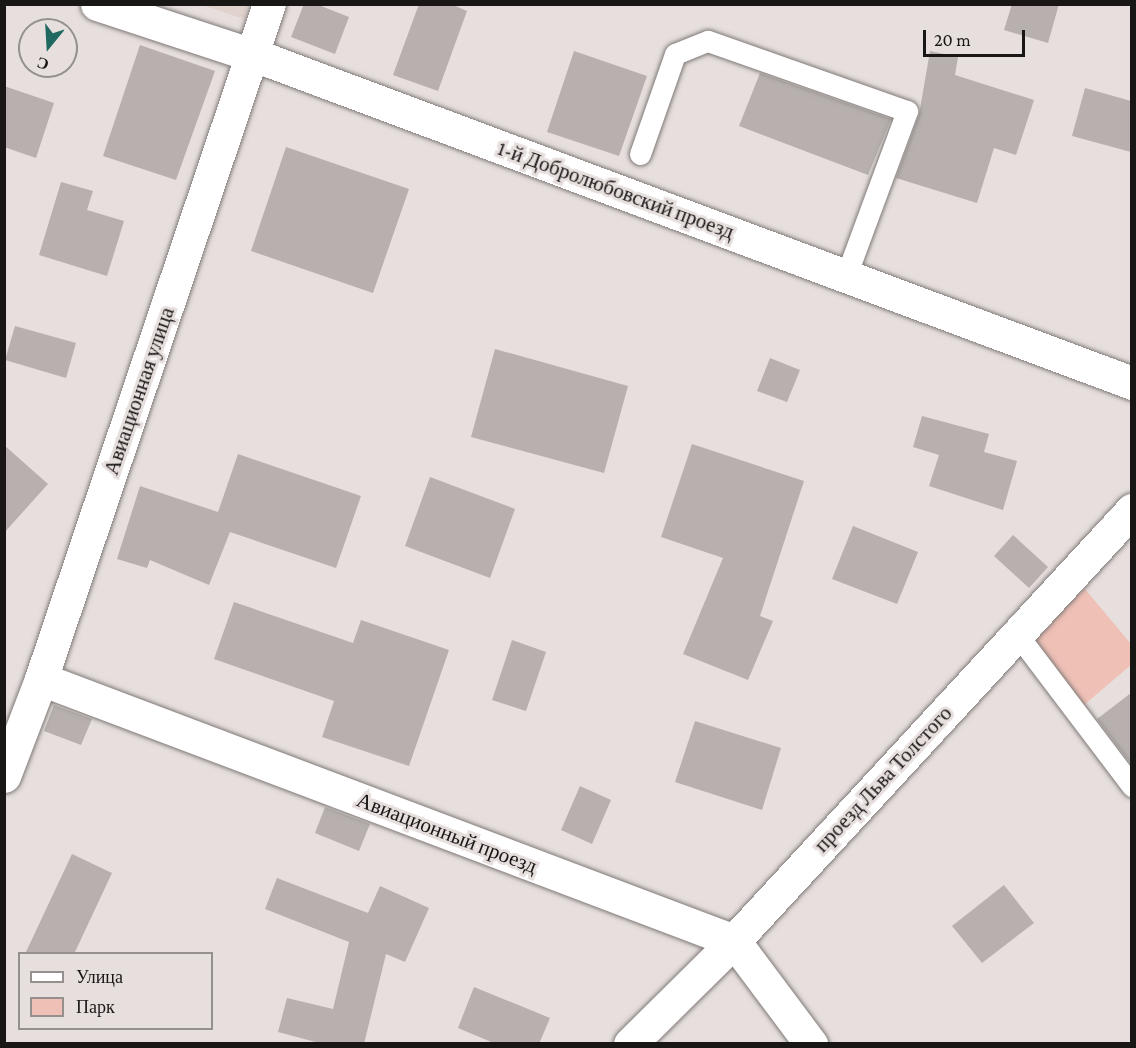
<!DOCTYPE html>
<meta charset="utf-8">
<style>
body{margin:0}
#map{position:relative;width:1136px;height:1048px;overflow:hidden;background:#e7dfdd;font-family:"Crimson Pro",serif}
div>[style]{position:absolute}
.built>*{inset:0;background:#e2d2ce}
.green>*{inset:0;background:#efc0b6}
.building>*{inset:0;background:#b7b0ae}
.roads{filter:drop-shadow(0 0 2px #7f7977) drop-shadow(0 0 2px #7f7977)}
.service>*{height:21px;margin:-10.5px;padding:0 10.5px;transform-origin:10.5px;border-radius:10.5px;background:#fff}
.minor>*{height:33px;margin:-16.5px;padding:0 16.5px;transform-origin:16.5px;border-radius:16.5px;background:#fff}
span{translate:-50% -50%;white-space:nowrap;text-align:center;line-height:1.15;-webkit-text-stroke:6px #e7dfdd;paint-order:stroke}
.street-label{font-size:21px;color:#191616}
.frame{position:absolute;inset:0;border:6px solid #191616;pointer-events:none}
.legend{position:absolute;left:18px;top:952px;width:195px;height:78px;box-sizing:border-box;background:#e7dfdd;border:2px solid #958f8d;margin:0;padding:8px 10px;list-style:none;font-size:18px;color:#191616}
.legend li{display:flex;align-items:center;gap:12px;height:30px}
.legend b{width:30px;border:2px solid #958f8d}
.north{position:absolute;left:18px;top:18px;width:60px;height:60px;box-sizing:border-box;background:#e7dfdd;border:2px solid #958f8d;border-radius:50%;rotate:198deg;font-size:16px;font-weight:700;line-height:24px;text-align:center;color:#191616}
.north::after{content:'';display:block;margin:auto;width:21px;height:27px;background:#206961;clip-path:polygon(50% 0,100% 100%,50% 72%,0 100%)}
.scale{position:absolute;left:923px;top:30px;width:102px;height:27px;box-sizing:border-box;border:3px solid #191616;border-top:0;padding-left:8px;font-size:18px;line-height:21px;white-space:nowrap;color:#191616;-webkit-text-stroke:4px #e7dfdd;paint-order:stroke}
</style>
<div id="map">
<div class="built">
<div style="clip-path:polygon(202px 5px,248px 5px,244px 19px)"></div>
</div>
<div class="green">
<div style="clip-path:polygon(1085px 589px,1131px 644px,1131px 665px,1084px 705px,1027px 638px)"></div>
</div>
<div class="building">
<div style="clip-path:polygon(304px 4px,316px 4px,349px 17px,335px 54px,291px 37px)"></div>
<div style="clip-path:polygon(419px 4px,451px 4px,467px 11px,438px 91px,393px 75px)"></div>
<div style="clip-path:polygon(1012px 4px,1059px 4px,1048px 43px,1004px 30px)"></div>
<div style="clip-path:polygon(140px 45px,215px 71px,176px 180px,103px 156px)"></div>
<div style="clip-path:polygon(574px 51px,647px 76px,619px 156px,547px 132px)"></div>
<div style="clip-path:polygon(930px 51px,958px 57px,955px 75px,1034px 100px,1016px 155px,994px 148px,977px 203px,896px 178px,919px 115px)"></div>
<div style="clip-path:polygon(760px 73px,891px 119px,868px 175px,739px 126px)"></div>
<div style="clip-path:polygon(4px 86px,54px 103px,36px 158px,4px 147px)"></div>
<div style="clip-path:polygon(1085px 88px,1131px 101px,1131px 152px,1072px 136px)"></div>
<div style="clip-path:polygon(286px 147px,409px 189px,373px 293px,251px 251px)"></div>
<div style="clip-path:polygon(61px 182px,93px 191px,87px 210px,124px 221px,107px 276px,39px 255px)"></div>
<div style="clip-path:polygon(15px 326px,76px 343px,66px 378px,5px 360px)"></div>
<div style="clip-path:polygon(495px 349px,628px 386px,604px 473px,471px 437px)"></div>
<div style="clip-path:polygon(770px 358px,800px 370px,787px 402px,757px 391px)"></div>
<div style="clip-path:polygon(922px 416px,989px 434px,984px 452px,1017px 461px,1003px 510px,929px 486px,939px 455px,913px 447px)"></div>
<div style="clip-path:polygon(692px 444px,804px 481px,760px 616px,773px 621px,748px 680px,683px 654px,723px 558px,661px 537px)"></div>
<div style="clip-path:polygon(4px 445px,48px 484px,4px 533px)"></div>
<div style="clip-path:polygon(238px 454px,361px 496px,336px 568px,230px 532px,209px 585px,150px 560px,147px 568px,117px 559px,140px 486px,218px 512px)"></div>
<div style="clip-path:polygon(430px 477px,515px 509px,490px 578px,405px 546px)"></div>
<div style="clip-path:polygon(853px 526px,918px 552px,897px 604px,832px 579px)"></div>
<div style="clip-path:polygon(1013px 535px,1048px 567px,1029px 588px,994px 556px)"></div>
<div style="clip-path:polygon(234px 602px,353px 643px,361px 620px,449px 650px,409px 766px,322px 737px,334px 701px,214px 659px)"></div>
<div style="clip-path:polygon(512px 640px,546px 652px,526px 711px,492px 700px)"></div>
<div style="clip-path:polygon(1131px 693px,1131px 764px,1097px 719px)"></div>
<div style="clip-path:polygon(54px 705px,92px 719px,81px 745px,44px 731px)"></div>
<div style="clip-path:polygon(695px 721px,781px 748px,762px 810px,675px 782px)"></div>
<div style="clip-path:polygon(580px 786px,611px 800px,592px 844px,561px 830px)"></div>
<div style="clip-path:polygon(325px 807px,370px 824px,359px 851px,315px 833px)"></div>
<div style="clip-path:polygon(72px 854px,112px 873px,74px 954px,25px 954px)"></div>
<div style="clip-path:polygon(277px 878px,368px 913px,380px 886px,429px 908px,405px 962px,386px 954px,364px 1044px,323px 1044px,278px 1032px,287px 998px,333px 1009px,349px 942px,265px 909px)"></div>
<div style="clip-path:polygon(1004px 885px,1034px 923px,982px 963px,952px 926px)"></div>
<div style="clip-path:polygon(474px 987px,550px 1018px,539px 1044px,496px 1044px,458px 1028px)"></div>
</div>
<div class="roads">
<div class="service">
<div style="left:640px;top:154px;width:106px;rotate:-70.7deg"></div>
<div style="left:675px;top:54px;width:35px;rotate:-22deg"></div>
<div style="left:708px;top:41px;width:211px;rotate:19.4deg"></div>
<div style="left:907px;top:111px;width:176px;rotate:110.3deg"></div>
<div style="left:1017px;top:634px;width:191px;rotate:52.9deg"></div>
</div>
<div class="minor">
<div style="left:97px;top:4px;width:182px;rotate:18.2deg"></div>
<div style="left:270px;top:61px;width:920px;rotate:20.48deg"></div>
<div style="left:41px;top:679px;width:741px;rotate:20.71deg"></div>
<div style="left:734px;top:941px;width:129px;rotate:53.2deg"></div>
<div style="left:4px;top:776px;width:104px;rotate:-69.1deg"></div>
<div style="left:41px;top:679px;width:712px;rotate:-71.34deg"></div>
<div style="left:630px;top:1044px;width:146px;rotate:-44.7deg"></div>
<div style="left:734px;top:941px;width:587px;rotate:-47.28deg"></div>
</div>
</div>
<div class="street-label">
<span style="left:616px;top:190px;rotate:20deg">1-й Добролюбовский проезд</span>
<span style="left:139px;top:391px;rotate:-71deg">Авиационная улица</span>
<span style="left:883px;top:779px;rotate:-47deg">проезд Льва Толстого</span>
<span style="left:447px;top:833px;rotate:21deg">Авиационный проезд</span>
</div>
<div class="frame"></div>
<ul class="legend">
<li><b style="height:8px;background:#fff"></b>Улица</li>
<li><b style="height:16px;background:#efc0b6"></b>Парк</li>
</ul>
<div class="north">С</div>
<div class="scale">20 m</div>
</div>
